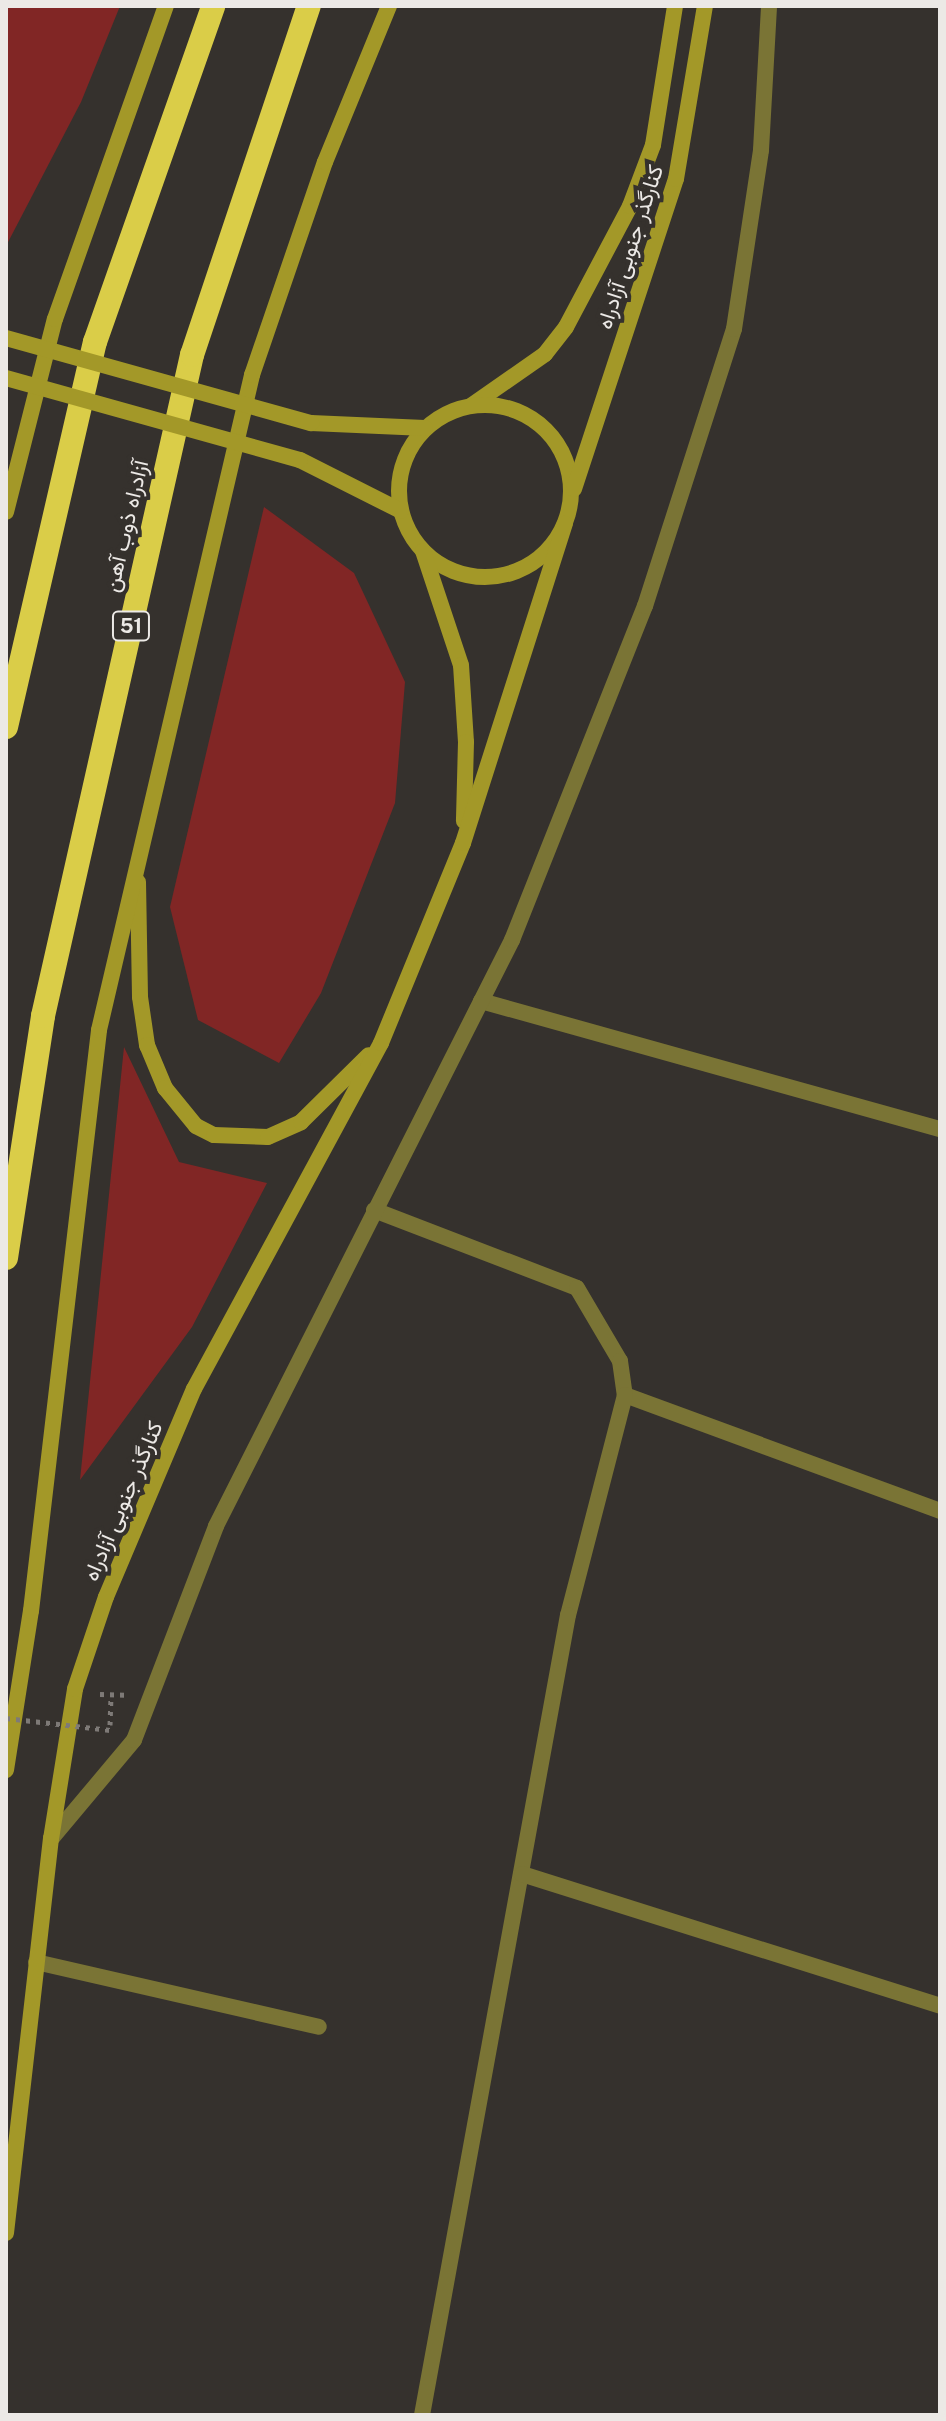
<!DOCTYPE html>
<meta charset="utf-8">
<style>
body{margin:0}
#map{position:relative;width:946px;height:2421px;overflow:hidden;background:#35312d;font-family:"Public Sans",Vazirmatn,sans-serif}
div>[style]{position:absolute}
.green>*{inset:0;background:#812625}
.path>*{height:5px;margin-top:-2.5px;transform-origin:0;background:repeating-linear-gradient(90deg,#7e7a77 0 4px,transparent 0 10px)}
.service>*{height:16px;margin:-8px;padding:0 8px;transform-origin:8px;border-radius:8px;background:#7a7435}
.minor>*{height:16px;margin:-8px;padding:0 8px;transform-origin:8px;border-radius:8px;background:#7a7435}
.secondary>*{height:16px;margin:-8px;padding:0 8px;transform-origin:8px;border-radius:8px;background:#a39828}
.secondary>.ring{margin:-8px;padding:0;box-sizing:content-box;background:none;border:16px solid #a39828;border-radius:50%}
.motorway>*{height:24px;margin:-12px;padding:0 12px;transform-origin:12px;border-radius:12px;background:#dacd48}
.path-bridge>*{height:5px;margin-top:-2.5px;transform-origin:0;background:repeating-linear-gradient(90deg,#7e7a77 0 4px,transparent 0 10px)}
.secondary-bridge>*{height:16px;margin:-8px;padding:0 8px;transform-origin:8px;border-radius:8px;background:#a39828}
span{translate:-50% -50%;white-space:nowrap;text-align:center;line-height:1.15;-webkit-text-stroke:8px #35312d;paint-order:stroke}
.shield-label span{padding:2px 6px;background:#35312d;border:2px solid;border-radius:6px;-webkit-text-stroke-width:0}
.shield-label{font-size:20px;color:#ece9e6;font-weight:700}
.street-label{font-size:22px;color:#ece9e6}
.frame{position:absolute;inset:0;border:8px solid #ece9e6;pointer-events:none}
</style>
<div id="map">
<div class="green">
<div style="clip-path:polygon(6px 6px,120px 6px,81px 102px,6px 246px)"></div>
<div style="clip-path:polygon(264px 507px,354px 573px,405px 682px,395px 803px,321px 993px,279px 1063px,198px 1020px,170px 907px)"></div>
<div style="clip-path:polygon(124px 1047px,179px 1162px,267px 1183px,192px 1327px,80px 1480px)"></div>
</div>
<div class="path">
<div style="left:100px;top:1694px;width:25px;rotate:2deg"></div>
<div style="left:110px;top:1725px;width:29px;rotate:-88deg"></div>
</div>
<div class="service">
<div style="left:625px;top:1395px;width:336px;rotate:20.2deg"></div>
<div style="left:36px;top:1962px;width:290px;rotate:12.9deg"></div>
</div>
<div class="minor">
<div style="left:481px;top:1001px;width:477px;rotate:15.6deg"></div>
<div style="left:374px;top:1210px;width:217px;rotate:21deg"></div>
<div style="left:577px;top:1288px;width:85px;rotate:59.5deg"></div>
<div style="left:620px;top:1361px;width:34px;rotate:82deg"></div>
<div style="left:625px;top:1395px;width:227px;rotate:104.5deg"></div>
<div style="left:568px;top:1615px;width:813px;rotate:100.34deg"></div>
<div style="left:51px;top:1839px;width:129px;rotate:-50deg"></div>
<div style="left:134px;top:1740px;width:229px;rotate:-69deg"></div>
<div style="left:216px;top:1526px;width:657px;rotate:-63.2deg"></div>
<div style="left:512px;top:940px;width:360px;rotate:-68.3deg"></div>
<div style="left:645px;top:606px;width:291px;rotate:-72.2deg"></div>
<div style="left:734px;top:329px;width:181px;rotate:-81.4deg"></div>
<div style="left:761px;top:150px;width:144px;rotate:-86.8deg"></div>
<div style="left:522px;top:1874px;width:438px;rotate:17.5deg"></div>
</div>
<div class="secondary">
<div style="left:472px;top:405px;width:89px;rotate:-34.9deg"></div>
<div style="left:545px;top:354px;width:34px;rotate:-52deg"></div>
<div style="left:566px;top:327px;width:137px;rotate:-62.1deg"></div>
<div style="left:630px;top:206px;width:65px;rotate:-69.3deg"></div>
<div style="left:653px;top:145px;width:141px;rotate:-81deg"></div>
<div class="ring" style="left:399px;top:405px;width:156px;height:156px"></div>
<div style="left:311px;top:423px;width:114px;rotate:2.5deg"></div>
<div style="left:300px;top:460px;width:113px;rotate:26.8deg"></div>
<div style="left:574px;top:489px;width:326px;rotate:-71.8deg"></div>
<div style="left:676px;top:179px;width:175px;rotate:-80.5deg"></div>
<div style="left:6px;top:512px;width:199px;rotate:-75.8deg"></div>
<div style="left:55px;top:319px;width:332px;rotate:-70.5deg"></div>
<div style="left:423px;top:551px;width:120px;rotate:71.6deg"></div>
<div style="left:461px;top:665px;width:77px;rotate:86.3deg"></div>
<div style="left:466px;top:742px;width:79px;rotate:91.5deg"></div>
<div style="left:138px;top:882px;width:115px;rotate:89deg"></div>
<div style="left:140px;top:997px;width:49px;rotate:81.7deg"></div>
<div style="left:147px;top:1045px;width:47px;rotate:67.3deg"></div>
<div style="left:165px;top:1088px;width:49px;rotate:50.8deg"></div>
<div style="left:196px;top:1126px;width:20px;rotate:27deg"></div>
<div style="left:214px;top:1135px;width:54px;rotate:2.1deg"></div>
<div style="left:268px;top:1137px;width:36px;rotate:-24deg"></div>
<div style="left:301px;top:1122px;width:95px;rotate:-44.6deg"></div>
<div style="left:6px;top:1770px;width:161px;rotate:-81.1deg"></div>
<div style="left:31px;top:1611px;width:585px;rotate:-83.32deg"></div>
<div style="left:99px;top:1030px;width:673px;rotate:-76.85deg"></div>
<div style="left:252px;top:375px;width:225px;rotate:-71.1deg"></div>
<div style="left:325px;top:162px;width:169px;rotate:-67.7deg"></div>
<div style="left:6px;top:2233px;width:397px;rotate:-83.5deg"></div>
<div style="left:51px;top:1839px;width:152px;rotate:-80.9deg"></div>
<div style="left:75px;top:1689px;width:97px;rotate:-71.4deg"></div>
<div style="left:106px;top:1597px;width:226px;rotate:-67.1deg"></div>
<div style="left:194px;top:1389px;width:393px;rotate:-61.6deg"></div>
<div style="left:381px;top:1043px;width:216px;rotate:-67.7deg"></div>
<div style="left:463px;top:843px;width:335px;rotate:-72.3deg"></div>
</div>
<div class="motorway">
<div style="left:6px;top:727px;width:395px;rotate:-77deg"></div>
<div style="left:95px;top:342px;width:356px;rotate:-70.6deg"></div>
<div style="left:6px;top:1258px;width:245px;rotate:-81.3deg"></div>
<div style="left:43px;top:1016px;width:678px;rotate:-77.3deg"></div>
<div style="left:192px;top:355px;width:368px;rotate:-71.5deg"></div>
</div>
<div class="path-bridge">
<div style="left:6px;top:1718px;width:105px;rotate:6.6deg"></div>
</div>
<div class="secondary-bridge">
<div style="left:6px;top:338px;width:317px;rotate:15.6deg"></div>
<div style="left:6px;top:378px;width:305px;rotate:15.6deg"></div>
</div>
<div class="shield-label">
<span style="left:131px;top:626px">51</span>
</div>
<div class="street-label">
<span style="left:630px;top:247px;rotate:-72deg">کنارگذر جنوبی آزادراه</span>
<span style="left:126px;top:526px;rotate:-77deg">آزادراه ذوب آهن</span>
<span style="left:123px;top:1501px;rotate:-67deg">کنارگذر جنوبی آزادراه</span>
</div>
<div class="frame"></div>
</div>
